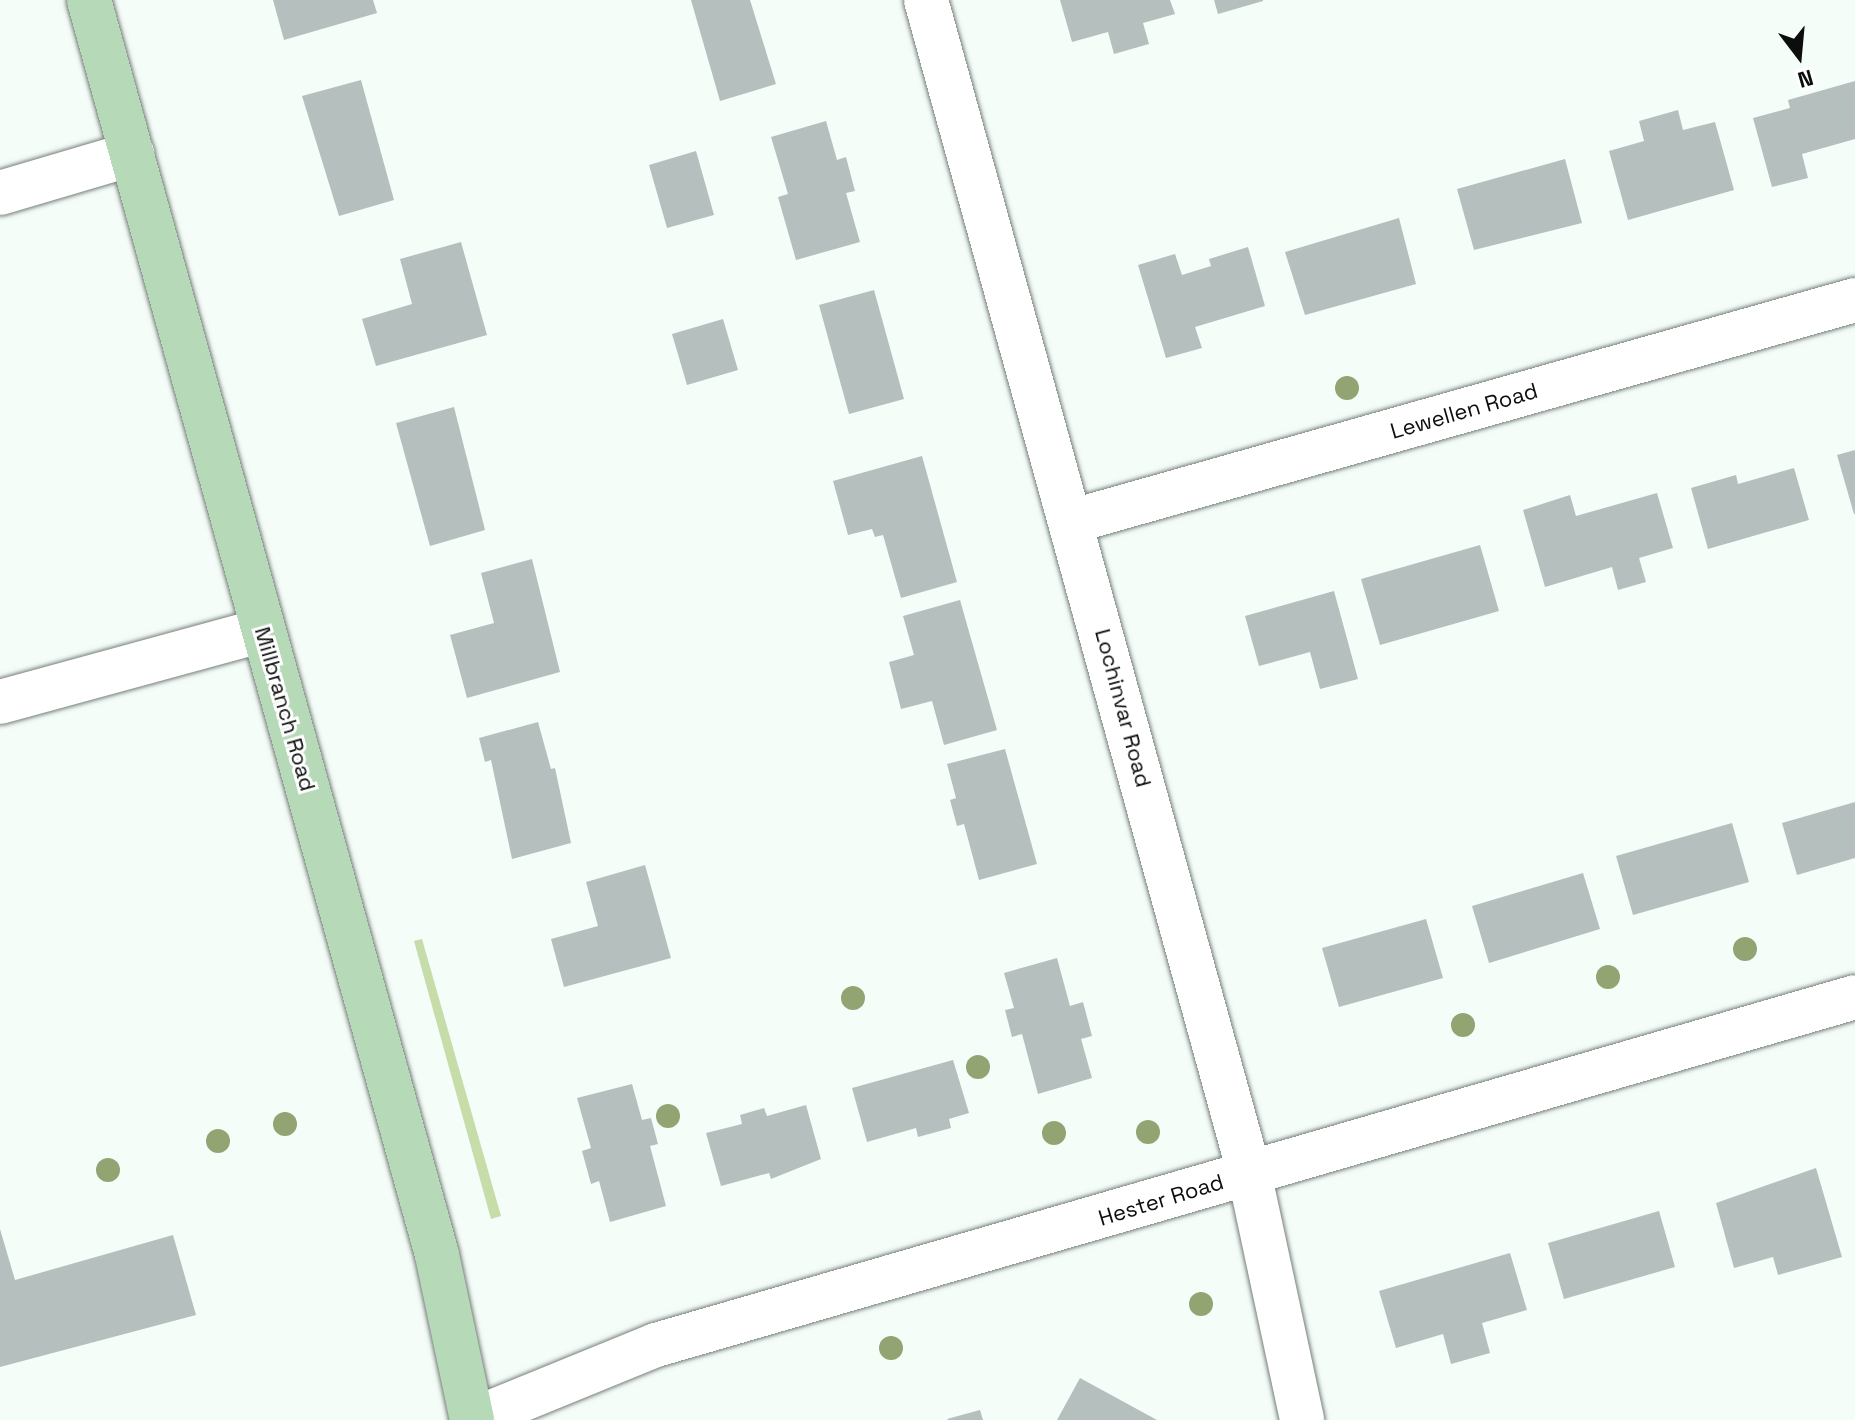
<!DOCTYPE html>
<style>
body{margin:0}
#map{position:relative;width:1855px;height:1420px;overflow:hidden;background:#f4fdf8;font-family:"Space Grotesk",sans-serif}
div>[style]{position:absolute}
.green>*{inset:0;background:#c6dca9}
.building>*{inset:0;background:#b5bfbe}
.roads{filter:drop-shadow(0 0 2px #777f7b) drop-shadow(0 0 2px #777f7b)}
.minor>*{height:44px;margin:-22px;padding:0 22px;transform-origin:22px;border-radius:22px;background:#fff}
.major>*{height:44px;margin:-22px;padding:0 22px;transform-origin:22px;border-radius:22px;background:#b6d9b8}
.trees>*{width:24px;height:24px;margin:-12px;border-radius:50%;background:#93a473}
span{translate:-50% -50%;white-space:nowrap;text-align:center;line-height:1.15;-webkit-text-stroke:6px #fff;paint-order:stroke}
.street-label{font-size:22px;color:#0b0e0d}
.north{position:absolute;left:1759px;top:16px;width:80px;height:80px;-webkit-text-stroke:6px #fff;paint-order:stroke;rotate:164deg;font-size:22px;font-weight:700;line-height:32px;text-align:center;color:#0b0e0d}
.north::after{content:'';display:block;margin:auto;width:28px;height:36px;background:#0b0e0d;clip-path:polygon(50% 0,100% 100%,50% 72%,0 100%)}
</style>
<div id="map">
<div class="green">
<div style="clip-path:polygon(422px 939px,501px 1216px,491px 1219px,414px 941px)"></div>
</div>
<div class="building">
<div style="clip-path:polygon(273px 0,373px 0,377px 13px,284px 40px)"></div>
<div style="clip-path:polygon(691px 0,750px 0,776px 84px,720px 101px)"></div>
<div style="clip-path:polygon(1060px 0,1170px 0,1175px 14px,1143px 23px,1149px 44px,1114px 54px,1108px 32px,1072px 42px)"></div>
<div style="clip-path:polygon(1214px 0,1263px 0,1263px 1px,1218px 14px)"></div>
<div style="clip-path:polygon(361px 80px,394px 200px,339px 216px,302px 96px)"></div>
<div style="clip-path:polygon(1855px 81px,1855px 139px,1802px 154px,1808px 178px,1772px 187px,1753px 118px,1790px 108px,1788px 100px)"></div>
<div style="clip-path:polygon(1678px 110px,1683px 130px,1715px 122px,1734px 190px,1628px 220px,1609px 151px,1644px 141px,1639px 121px)"></div>
<div style="clip-path:polygon(826px 121px,837px 160px,846px 157px,855px 191px,846px 193px,860px 242px,796px 260px,778px 197px,788px 194px,771px 137px)"></div>
<div style="clip-path:polygon(696px 151px,714px 215px,667px 228px,649px 165px)"></div>
<div style="clip-path:polygon(1565px 159px,1582px 223px,1474px 250px,1457px 189px)"></div>
<div style="clip-path:polygon(1399px 218px,1416px 284px,1305px 315px,1285px 252px)"></div>
<div style="clip-path:polygon(461px 242px,487px 335px,376px 366px,362px 319px,412px 304px,400px 259px)"></div>
<div style="clip-path:polygon(1248px 247px,1265px 306px,1195px 327px,1202px 348px,1166px 358px,1138px 265px,1175px 254px,1182px 275px,1211px 266px,1209px 259px)"></div>
<div style="clip-path:polygon(874px 290px,904px 399px,849px 414px,819px 305px)"></div>
<div style="clip-path:polygon(723px 319px,738px 370px,687px 385px,672px 334px)"></div>
<div style="clip-path:polygon(454px 407px,485px 530px,430px 546px,396px 423px)"></div>
<div style="clip-path:polygon(1855px 450px,1855px 514px,1854px 514px,1837px 455px)"></div>
<div style="clip-path:polygon(922px 456px,957px 582px,901px 598px,883px 535px,875px 537px,872px 529px,848px 535px,833px 481px)"></div>
<div style="clip-path:polygon(1794px 468px,1809px 520px,1708px 549px,1691px 488px,1736px 475px,1738px 484px)"></div>
<div style="clip-path:polygon(1657px 493px,1673px 548px,1639px 558px,1646px 582px,1618px 590px,1612px 567px,1545px 587px,1523px 510px,1570px 495px,1576px 516px)"></div>
<div style="clip-path:polygon(1480px 545px,1499px 611px,1380px 645px,1361px 579px)"></div>
<div style="clip-path:polygon(532px 559px,560px 672px,467px 698px,450px 635px,494px 623px,481px 573px)"></div>
<div style="clip-path:polygon(1334px 591px,1358px 679px,1320px 689px,1310px 652px,1259px 666px,1245px 616px)"></div>
<div style="clip-path:polygon(960px 600px,997px 730px,944px 745px,932px 701px,901px 709px,889px 662px,914px 655px,903px 616px)"></div>
<div style="clip-path:polygon(538px 722px,551px 769px,555px 768px,571px 843px,512px 859px,491px 760px,485px 762px,479px 738px)"></div>
<div style="clip-path:polygon(1005px 749px,1037px 864px,979px 880px,964px 824px,957px 826px,950px 800px,956px 798px,947px 764px)"></div>
<div style="clip-path:polygon(1855px 802px,1855px 858px,1797px 875px,1782px 823px)"></div>
<div style="clip-path:polygon(1732px 823px,1749px 882px,1633px 915px,1616px 856px)"></div>
<div style="clip-path:polygon(645px 865px,671px 958px,564px 987px,551px 939px,598px 926px,586px 882px)"></div>
<div style="clip-path:polygon(1583px 873px,1600px 929px,1489px 963px,1472px 906px)"></div>
<div style="clip-path:polygon(1426px 919px,1443px 978px,1339px 1007px,1322px 948px)"></div>
<div style="clip-path:polygon(1057px 958px,1070px 1006px,1083px 1002px,1092px 1036px,1081px 1039px,1092px 1078px,1038px 1094px,1022px 1034px,1012px 1037px,1005px 1010px,1014px 1008px,1004px 973px)"></div>
<div style="clip-path:polygon(953px 1060px,969px 1113px,949px 1119px,951px 1128px,918px 1137px,916px 1128px,867px 1142px,852px 1088px)"></div>
<div style="clip-path:polygon(632px 1084px,642px 1120px,651px 1118px,658px 1144px,650px 1146px,666px 1206px,610px 1222px,599px 1181px,591px 1184px,582px 1151px,591px 1148px,577px 1098px)"></div>
<div style="clip-path:polygon(806px 1105px,821px 1159px,771px 1179px,769px 1173px,721px 1186px,706px 1133px,742px 1124px,740px 1115px,764px 1108px,767px 1116px)"></div>
<div style="clip-path:polygon(1816px 1168px,1842px 1257px,1778px 1275px,1773px 1257px,1734px 1268px,1716px 1203px)"></div>
<div style="clip-path:polygon(1659px 1211px,1675px 1267px,1564px 1299px,1548px 1243px)"></div>
<div style="clip-path:polygon(0 1229px,15px 1280px,173px 1235px,196px 1315px,0 1367px)"></div>
<div style="clip-path:polygon(1510px 1253px,1527px 1310px,1482px 1323px,1490px 1353px,1451px 1364px,1443px 1334px,1396px 1348px,1379px 1291px)"></div>
<div style="clip-path:polygon(1080px 1378px,1157px 1420px,1057px 1420px)"></div>
<div style="clip-path:polygon(980px 1410px,983px 1420px,948px 1420px,947px 1419px)"></div>
</div>
<div class="roads">
<div class="minor">
<div style="left:926px;top:0;width:1216px;rotate:74.59deg"></div>
<div style="left:1249px;top:1172px;width:254px;rotate:77.9deg"></div>
<div style="left:0;top:193px;width:138px;rotate:-16.5deg"></div>
<div style="left:1073px;top:521px;width:813px;rotate:-15.78deg"></div>
<div style="left:0;top:702px;width:273px;rotate:-15.3deg"></div>
<div style="left:472px;top:1420px;width:199px;rotate:-22.2deg"></div>
<div style="left:656px;top:1345px;width:1248px;rotate:-16.18deg"></div>
</div>
<div class="major">
<div style="left:89px;top:0;width:1302px;rotate:74.5deg"></div>
<div style="left:437px;top:1255px;width:169px;rotate:78deg"></div>
</div>
</div>
<div class="trees">
<div style="left:1347px;top:388px"></div>
<div style="left:1745px;top:949px"></div>
<div style="left:1608px;top:977px"></div>
<div style="left:853px;top:998px"></div>
<div style="left:1463px;top:1025px"></div>
<div style="left:978px;top:1067px"></div>
<div style="left:668px;top:1116px"></div>
<div style="left:285px;top:1124px"></div>
<div style="left:1148px;top:1132px"></div>
<div style="left:1054px;top:1133px"></div>
<div style="left:218px;top:1141px"></div>
<div style="left:108px;top:1170px"></div>
<div style="left:1201px;top:1304px"></div>
<div style="left:891px;top:1348px"></div>
</div>
<div class="street-label">
<span style="left:1464px;top:411px;rotate:-16deg">Lewellen Road</span>
<span style="left:1123px;top:708px;rotate:75deg">Lochinvar Road</span>
<span style="left:285px;top:709px;rotate:74deg">Millbranch Road</span>
<span style="left:1161px;top:1200px;rotate:-17deg">Hester Road</span>
</div>
<div class="north">N</div>
</div>
